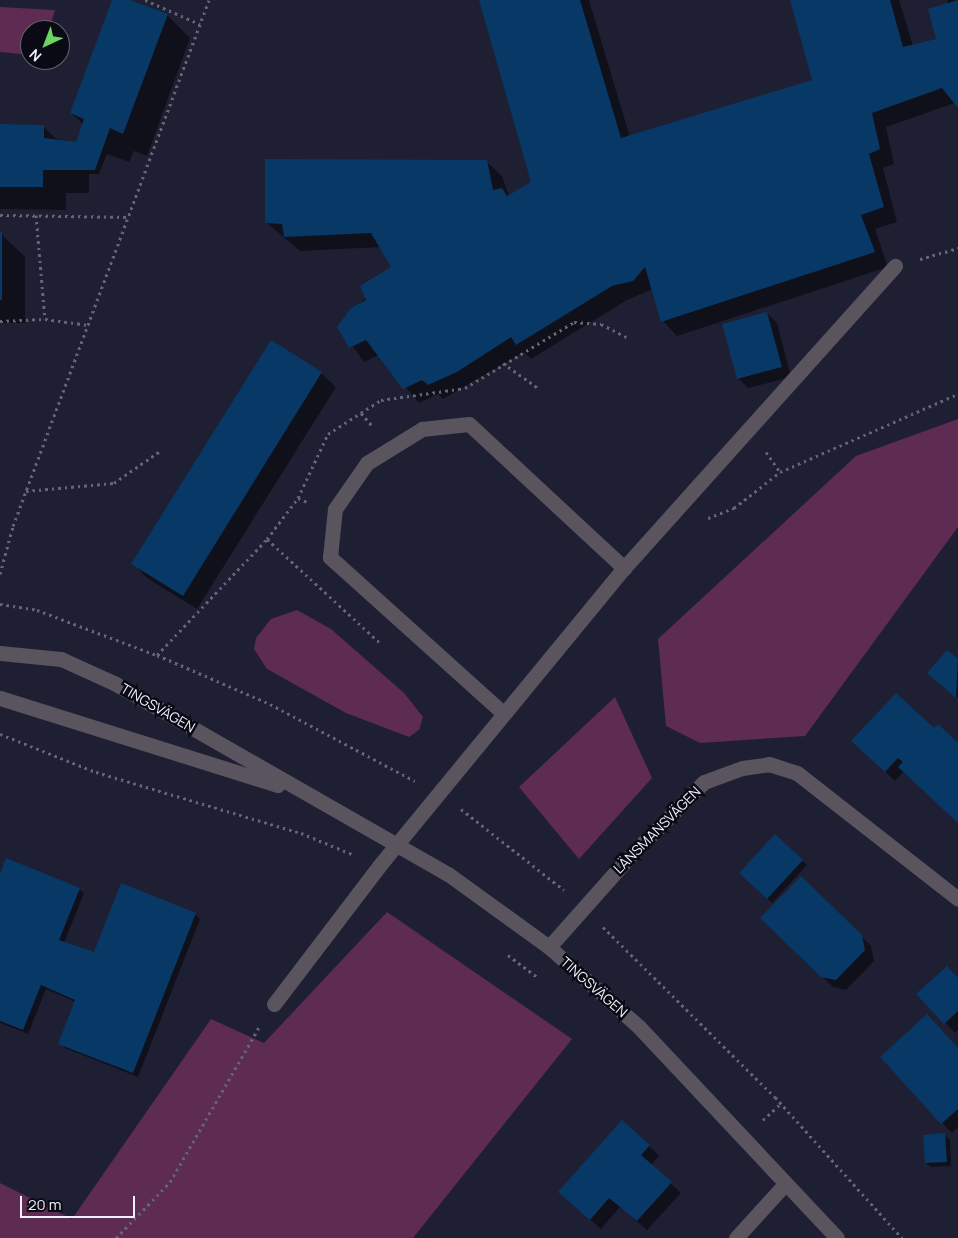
<!DOCTYPE html>
<meta charset="utf-8">
<style>
body{margin:0}
#map{position:relative;width:958px;height:1238px;overflow:hidden;background:#1e1f33;font-family:Manrope,sans-serif}
div>[style]{position:absolute}
.green>*{inset:0;background:#5e2b53}
.shadow>*{inset:0;background:#0007}
.building>*{inset:0;background:#083866}
.path>*{height:3px;margin-top:-1.5px;transform-origin:0;background:repeating-linear-gradient(90deg,#646577 0 2.5px,transparent 0 6.5px)}
.minor>*{height:15px;margin:-7.5px;padding:0 7.5px;transform-origin:7.5px;border-radius:7.5px;background:#59545d}
span{translate:-50% -50%;white-space:nowrap;text-align:center;line-height:1.15;-webkit-text-stroke:5px #090a13;paint-order:stroke}
.street-label{font-size:14px;color:#f0f1ff}
.north{position:absolute;left:20px;top:20px;width:50px;height:50px;box-sizing:border-box;background:#090a13;border:1px solid #656671;border-radius:50%;rotate:223deg;font-size:14px;font-weight:700;line-height:20px;text-align:center;color:#f0f1ff}
.north::after{content:'';display:block;margin:auto;width:18px;height:22px;background:#6ed360;clip-path:polygon(50% 0,100% 100%,50% 72%,0 100%)}
.scale{position:absolute;left:20px;top:1196px;width:115px;height:22px;box-sizing:border-box;border:2px solid #f0f1ff;border-top:0;padding-left:6px;font-size:15px;line-height:18px;white-space:nowrap;color:#f0f1ff;-webkit-text-stroke:4px #090a13;paint-order:stroke}
</style>
<div id="map">
<div class="green">
<div style="clip-path:polygon(0 7px,55px 10px,49px 30px,30px 30px,30px 55px,0 52px)"></div>
<div style="clip-path:polygon(958px 419px,958px 527px,805px 736px,700px 743px,666px 726px,658px 639px,856px 456px)"></div>
<div style="clip-path:polygon(297px 610px,331px 629px,404px 693px,423px 717px,419px 730px,409px 737px,346px 713px,267px 669px,254px 649px,256px 638px,271px 619px)"></div>
<div style="clip-path:polygon(615px 697px,652px 778px,579px 859px,519px 787px)"></div>
<div style="clip-path:polygon(387px 912px,572px 1039px,413px 1238px,0 1238px,0 1183px,72px 1219px,211px 1019px,264px 1043px)"></div>
</div>
<div class="shadow">
<div style="clip-path:polygon(113px 0,167px 15px,190px 38px,147px 156px,134px 151px,129px 162px,107px 154px,99px 174px,89px 174px,89px 193px,66px 193px,66px 210px,0 209px,0 125px,43px 126px,56px 139px,77px 143px,84px 125px,71px 113px)"></div>
<div style="clip-path:polygon(480px 0,589px 0,630px 137px,814px 81px,791px 0,899px 0,913px 46px,937px 40px,948px 0,958px 0,958px 106px,955px 103px,886px 127px,894px 164px,883px 168px,897px 222px,875px 229px,888px 267px,677px 336px,663px 321px,653px 289px,627px 300px,531px 359px,524px 352px,443px 399px,438px 394px,419px 403px,379px 355px,364px 362px,339px 327px,393px 268px,381px 247px,300px 251px,267px 223px,487px 162px,502px 176px,509px 196px,533px 183px)"></div>
<div style="clip-path:polygon(0 233px,25px 257px,25px 323px,0 323px)"></div>
<div style="clip-path:polygon(767px 313px,777px 323px,791px 377px,748px 388px,738px 378px)"></div>
<div style="clip-path:polygon(321px 373px,336px 387px,197px 609px,147px 578px,133px 563px)"></div>
<div style="clip-path:polygon(947px 652px,958px 661px,958px 698px,934px 678px)"></div>
<div style="clip-path:polygon(934px 730px,958px 745px,958px 822px,904px 771px,895px 781px,863px 751px)"></div>
<div style="clip-path:polygon(775px 836px,807px 865px,772px 903px,740px 873px)"></div>
<div style="clip-path:polygon(0 877px,79px 889px,84px 893px,64px 943px,95px 954px,195px 914px,200px 919px,138px 1077px,65px 1048px,60px 1043px,76px 1002px,46px 989px,28px 1034px,0 1023px)"></div>
<div style="clip-path:polygon(762px 918px,861px 936px,871px 946px,874px 961px,846px 990px,833px 987px)"></div>
<div style="clip-path:polygon(958px 979px,958px 1030px,955px 1033px,918px 994px)"></div>
<div style="clip-path:polygon(958px 1049px,958px 1127px,952px 1133px,882px 1057px)"></div>
<div style="clip-path:polygon(945px 1135px,950px 1140px,951px 1166px,931px 1167px,926px 1163px)"></div>
<div style="clip-path:polygon(649px 1146px,659px 1156px,651px 1165px,681px 1193px,647px 1230px,620px 1207px,601px 1229px,570px 1202px)"></div>
</div>
<div class="building">
<div style="clip-path:polygon(112px 0,130px 0,168px 14px,123px 134px,110px 128px,95px 170px,43px 170px,43px 187px,0 187px,0 124px,44px 125px,44px 138px,76px 142px,84px 119px,70px 113px)"></div>
<div style="clip-path:polygon(479px 0,580px 0,621px 138px,812px 80px,790px 0,890px 0,903px 47px,936px 39px,928px 9px,958px 0,958px 108px,942px 88px,872px 113px,880px 149px,869px 154px,884px 207px,861px 215px,875px 252px,661px 322px,645px 267px,633px 281px,612px 286px,516px 345px,511px 337px,457px 372px,428px 385px,422px 380px,403px 389px,366px 340px,349px 348px,337px 327px,351px 308px,366px 300px,360px 286px,391px 267px,371px 233px,284px 237px,282px 224px,265px 223px,265px 159px,487px 160px,493px 190px,502px 188px,507px 196px,531px 182px)"></div>
<div style="clip-path:polygon(0 232px,2px 232px,2px 300px,0 300px)"></div>
<div style="clip-path:polygon(767px 312px,782px 367px,737px 379px,722px 324px)"></div>
<div style="clip-path:polygon(271px 340px,322px 372px,183px 596px,131px 564px)"></div>
<div style="clip-path:polygon(947px 650px,958px 659px,956px 698px,927px 673px)"></div>
<div style="clip-path:polygon(896px 693px,934px 728px,938px 724px,958px 743px,958px 823px,898px 767px,903px 762px,898px 758px,885px 772px,851px 741px)"></div>
<div style="clip-path:polygon(775px 834px,803px 860px,767px 899px,739px 873px)"></div>
<div style="clip-path:polygon(6px 858px,80px 888px,59px 940px,94px 952px,121px 883px,196px 913px,133px 1073px,58px 1044px,75px 1000px,41px 985px,23px 1030px,0 1021px,0 874px)"></div>
<div style="clip-path:polygon(801px 876px,862px 935px,865px 950px,836px 980px,821px 977px,760px 918px)"></div>
<div style="clip-path:polygon(947px 966px,958px 978px,958px 1011px,944px 1024px,916px 994px)"></div>
<div style="clip-path:polygon(927px 1014px,958px 1048px,958px 1109px,941px 1124px,880px 1057px)"></div>
<div style="clip-path:polygon(622px 1120px,650px 1145px,641px 1155px,672px 1182px,637px 1221px,609px 1198px,590px 1220px,558px 1192px)"></div>
<div style="clip-path:polygon(945px 1133px,947px 1162px,925px 1163px,923px 1135px)"></div>
</div>
<div class="path">
<div style="left:145px;top:0;width:60px;rotate:23.6deg"></div>
<div style="left:0;top:215px;width:129px;rotate:0.9deg"></div>
<div style="left:36px;top:215px;width:104px;rotate:85.1deg"></div>
<div style="left:920px;top:259px;width:40px;rotate:-16deg"></div>
<div style="left:0;top:321px;width:45px;rotate:-2.5deg"></div>
<div style="left:45px;top:319px;width:44px;rotate:7.8deg"></div>
<div style="left:503px;top:363px;width:43px;rotate:35.5deg"></div>
<div style="left:361px;top:413px;width:18px;rotate:49deg"></div>
<div style="left:766px;top:452px;width:24px;rotate:55deg"></div>
<div style="left:26px;top:491px;width:88px;rotate:-5.2deg"></div>
<div style="left:114px;top:483px;width:56px;rotate:-34.8deg"></div>
<div style="left:298px;top:498px;width:12px;rotate:24deg"></div>
<div style="left:708px;top:518px;width:28px;rotate:-21deg"></div>
<div style="left:734px;top:508px;width:58px;rotate:-38deg"></div>
<div style="left:780px;top:472px;width:194px;rotate:-23.7deg"></div>
<div style="left:0;top:574px;width:50px;rotate:-74.8deg"></div>
<div style="left:13px;top:526px;width:561px;rotate:-69.56deg"></div>
<div style="left:0;top:604px;width:37px;rotate:9deg"></div>
<div style="left:37px;top:610px;width:128px;rotate:20.6deg"></div>
<div style="left:157px;top:655px;width:123px;rotate:23.4deg"></div>
<div style="left:270px;top:704px;width:164px;rotate:28deg"></div>
<div style="left:379px;top:642px;width:152px;rotate:-137.4deg"></div>
<div style="left:267px;top:539px;width:51px;rotate:-52.9deg"></div>
<div style="left:298px;top:498px;width:71px;rotate:-64.9deg"></div>
<div style="left:328px;top:434px;width:63px;rotate:-32.7deg"></div>
<div style="left:381px;top:400px;width:85px;rotate:-8.1deg"></div>
<div style="left:465px;top:388px;width:127px;rotate:-31.2deg"></div>
<div style="left:574px;top:322px;width:27px;rotate:4deg"></div>
<div style="left:601px;top:324px;width:31px;rotate:27deg"></div>
<div style="left:157px;top:655px;width:160px;rotate:-46.5deg"></div>
<div style="left:0;top:734px;width:103px;rotate:21.6deg"></div>
<div style="left:96px;top:772px;width:214px;rotate:16.6deg"></div>
<div style="left:301px;top:833px;width:57px;rotate:22.5deg"></div>
<div style="left:461px;top:809px;width:131px;rotate:38.2deg"></div>
<div style="left:603px;top:927px;width:242px;rotate:44.7deg"></div>
<div style="left:775px;top:1097px;width:190px;rotate:48deg"></div>
<div style="left:508px;top:955px;width:39px;rotate:37deg"></div>
<div style="left:763px;top:1120px;width:23px;rotate:-43deg"></div>
<div style="left:116px;top:1238px;width:78px;rotate:-46deg"></div>
<div style="left:170px;top:1182px;width:179px;rotate:-60.1deg"></div>
</div>
<div class="minor">
<div style="left:0;top:653px;width:61px;rotate:5.6deg"></div>
<div style="left:61px;top:659px;width:58px;rotate:24.4deg"></div>
<div style="left:114px;top:683px;width:385px;rotate:29.8deg"></div>
<div style="left:448px;top:874px;width:125px;rotate:35.9deg"></div>
<div style="left:549px;top:947px;width:120px;rotate:41.6deg"></div>
<div style="left:639px;top:1027px;width:289px;rotate:46.8deg"></div>
<div style="left:0;top:698px;width:291px;rotate:17.4deg"></div>
<div style="left:503px;top:713px;width:233px;rotate:-138deg"></div>
<div style="left:330px;top:557px;width:48px;rotate:-84.1deg"></div>
<div style="left:335px;top:509px;width:56px;rotate:-55.2deg"></div>
<div style="left:367px;top:463px;width:65px;rotate:-31.7deg"></div>
<div style="left:422px;top:429px;width:47px;rotate:-6.1deg"></div>
<div style="left:469px;top:424px;width:212px;rotate:42.9deg"></div>
<div style="left:549px;top:947px;width:118px;rotate:-48.4deg"></div>
<div style="left:627px;top:859px;width:109px;rotate:-45deg"></div>
<div style="left:704px;top:782px;width:40px;rotate:-20.2deg"></div>
<div style="left:742px;top:768px;width:27px;rotate:-8deg"></div>
<div style="left:769px;top:764px;width:29px;rotate:18deg"></div>
<div style="left:797px;top:773px;width:204px;rotate:38deg"></div>
<div style="left:274px;top:1004px;width:173px;rotate:-52.7deg"></div>
<div style="left:379px;top:866px;width:386px;rotate:-50.6deg"></div>
<div style="left:624px;top:568px;width:406px;rotate:-48.1deg"></div>
<div style="left:736px;top:1238px;width:73px;rotate:-47.8deg"></div>
</div>
<div class="street-label">
<span style="left:158px;top:708px;rotate:30deg">TINGSVÄGEN</span>
<span style="left:657px;top:830px;rotate:-45deg">LÄNSMANSVÄGEN</span>
<span style="left:594px;top:987px;rotate:41deg">TINGSVÄGEN</span>
</div>
<div class="north">N</div>
<div class="scale">20 m</div>
</div>
